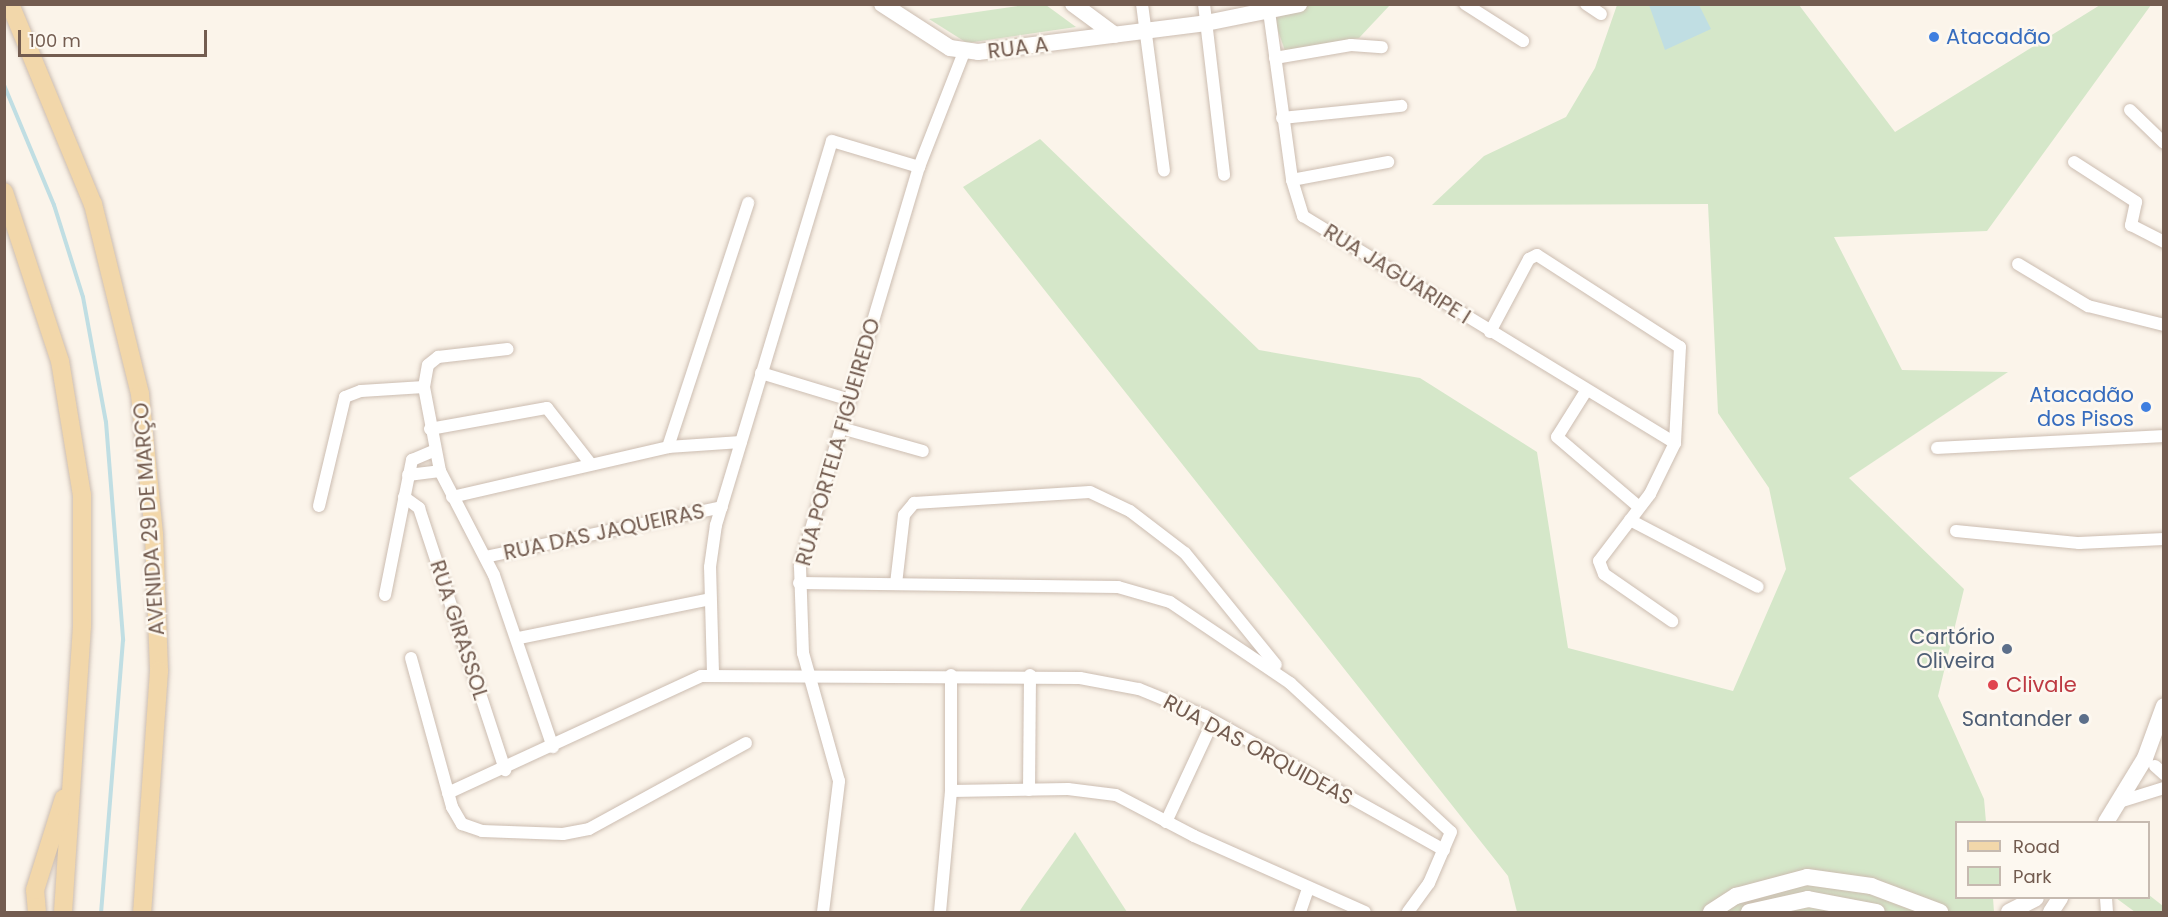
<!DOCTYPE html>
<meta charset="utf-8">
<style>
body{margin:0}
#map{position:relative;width:2168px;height:917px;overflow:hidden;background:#fbf4ea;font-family:Poppins,sans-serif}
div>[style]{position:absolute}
.green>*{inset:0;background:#d5e7c9}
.water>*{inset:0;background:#c0dee3}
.stream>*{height:4px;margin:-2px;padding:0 2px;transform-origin:2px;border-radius:2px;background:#c0dee3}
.roads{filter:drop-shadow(0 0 2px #ccbdb1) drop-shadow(0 0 2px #ccbdb1)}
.street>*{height:12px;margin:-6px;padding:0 6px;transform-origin:6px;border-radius:6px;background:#fff}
.secondary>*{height:16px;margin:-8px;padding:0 8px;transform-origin:8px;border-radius:8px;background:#fff}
.primary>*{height:18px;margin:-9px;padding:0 9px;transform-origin:9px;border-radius:9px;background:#f2d7aa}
.dots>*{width:16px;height:16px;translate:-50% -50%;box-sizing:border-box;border:3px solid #fdf8f0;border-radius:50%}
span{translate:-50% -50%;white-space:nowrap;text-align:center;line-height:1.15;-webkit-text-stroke:5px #fdf8f0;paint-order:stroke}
.shop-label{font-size:21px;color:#366cbe}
.left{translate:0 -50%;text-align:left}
.right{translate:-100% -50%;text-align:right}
.street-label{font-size:21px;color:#735c50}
.service-label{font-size:21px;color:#4e5e75}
.health-label{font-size:21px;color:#be3a42}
.frame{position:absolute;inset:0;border:6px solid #735c50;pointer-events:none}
.legend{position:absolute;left:1955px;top:821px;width:195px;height:78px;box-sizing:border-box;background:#fdf8f0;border:2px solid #c6bab0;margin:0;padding:8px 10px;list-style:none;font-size:18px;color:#735c50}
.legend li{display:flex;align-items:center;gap:12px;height:30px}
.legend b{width:30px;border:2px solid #c6bab0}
.scale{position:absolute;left:18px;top:30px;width:189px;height:27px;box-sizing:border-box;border:3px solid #735c50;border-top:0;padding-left:8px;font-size:18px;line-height:21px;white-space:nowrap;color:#735c50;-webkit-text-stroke:4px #fdf8f0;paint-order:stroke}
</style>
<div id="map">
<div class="green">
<div style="clip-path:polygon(1024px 5px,1046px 5px,1076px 27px,967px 43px,929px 19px)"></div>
<div style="clip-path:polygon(1306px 5px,1390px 4px,1390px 5px,1359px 38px,1285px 51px,1274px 19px)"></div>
<div style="clip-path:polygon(1617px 5px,1799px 5px,1895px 132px,2100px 5px,2151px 5px,1987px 231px,1834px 237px,1902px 370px,2008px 372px,1849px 478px,1964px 589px,1938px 696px,1984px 799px,1986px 822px,1956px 822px,1956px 898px,1993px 898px,1994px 912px,1517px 912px,1508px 876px,963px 187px,1040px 139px,1259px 350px,1420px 378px,1537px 452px,1568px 648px,1733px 691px,1786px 569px,1769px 488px,1718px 413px,1708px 204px,1432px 205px,1484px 156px,1566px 117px,1595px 68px)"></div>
<div style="clip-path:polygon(1075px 832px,1127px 912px,1019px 912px,1029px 897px)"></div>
<div style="clip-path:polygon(2149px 895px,2163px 906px,2163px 912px,2135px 912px,2116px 898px)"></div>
</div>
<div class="water">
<div style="clip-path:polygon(1649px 5px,1699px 5px,1711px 29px,1665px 50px)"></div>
</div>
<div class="stream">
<div style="left:4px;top:85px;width:130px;rotate:67.4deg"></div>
<div style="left:54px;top:205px;width:96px;rotate:72.5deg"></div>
<div style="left:83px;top:297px;width:127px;rotate:79.6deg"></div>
<div style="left:106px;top:422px;width:219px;rotate:85.5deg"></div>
<div style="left:123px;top:640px;width:273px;rotate:94.6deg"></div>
</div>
<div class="roads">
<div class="street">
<div style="left:1142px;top:4px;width:168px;rotate:82.5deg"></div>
<div style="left:1204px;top:4px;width:172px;rotate:83.3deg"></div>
<div style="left:1268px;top:4px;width:178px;rotate:82.2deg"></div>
<div style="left:1292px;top:180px;width:38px;rotate:73deg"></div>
<div style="left:1303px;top:216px;width:436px;rotate:31.4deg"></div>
<div style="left:1465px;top:4px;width:69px;rotate:32.5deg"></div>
<div style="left:1586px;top:4px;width:18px;rotate:34deg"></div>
<div style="left:1275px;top:58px;width:77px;rotate:-9.7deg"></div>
<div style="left:1351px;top:45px;width:31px;rotate:4deg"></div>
<div style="left:2130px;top:110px;width:47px;rotate:44.1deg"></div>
<div style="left:1282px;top:118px;width:120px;rotate:-5.8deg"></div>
<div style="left:2074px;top:162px;width:74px;rotate:32.8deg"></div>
<div style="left:2136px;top:202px;width:24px;rotate:102deg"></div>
<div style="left:2131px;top:225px;width:37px;rotate:27deg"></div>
<div style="left:1292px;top:180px;width:98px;rotate:-10.6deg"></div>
<div style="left:2018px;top:264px;width:82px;rotate:31deg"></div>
<div style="left:2088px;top:306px;width:78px;rotate:14deg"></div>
<div style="left:1490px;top:332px;width:83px;rotate:-61.9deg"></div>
<div style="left:1529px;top:259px;width:9px;rotate:-27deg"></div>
<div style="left:1537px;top:255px;width:170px;rotate:32.8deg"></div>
<div style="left:1680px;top:347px;width:96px;rotate:93deg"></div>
<div style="left:1675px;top:443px;width:57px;rotate:116.1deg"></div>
<div style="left:1650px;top:494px;width:84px;rotate:127.3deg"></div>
<div style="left:1599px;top:561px;width:14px;rotate:69deg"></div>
<div style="left:1604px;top:574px;width:83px;rotate:34.7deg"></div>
<div style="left:761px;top:373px;width:93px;rotate:16.9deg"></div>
<div style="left:424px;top:387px;width:22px;rotate:-80deg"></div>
<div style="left:428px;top:365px;width:13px;rotate:-39deg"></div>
<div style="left:438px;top:357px;width:70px;rotate:-6.5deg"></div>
<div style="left:1586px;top:391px;width:54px;rotate:122.2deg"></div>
<div style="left:1557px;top:437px;width:108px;rotate:40.5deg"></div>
<div style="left:841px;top:428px;width:85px;rotate:15.7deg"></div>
<div style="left:430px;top:429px;width:119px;rotate:-10.2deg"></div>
<div style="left:547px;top:408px;width:70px;rotate:52deg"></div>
<div style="left:668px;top:447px;width:257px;rotate:-71.8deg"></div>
<div style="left:1937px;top:448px;width:227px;rotate:-3deg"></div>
<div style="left:408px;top:475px;width:32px;rotate:-7deg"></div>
<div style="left:404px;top:497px;width:19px;rotate:36deg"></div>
<div style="left:419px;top:508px;width:276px;rotate:71.8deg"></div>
<div style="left:452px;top:497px;width:222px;rotate:-13deg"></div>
<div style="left:668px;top:447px;width:73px;rotate:-3.9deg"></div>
<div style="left:319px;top:506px;width:112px;rotate:-76.6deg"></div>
<div style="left:345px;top:397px;width:17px;rotate:-21deg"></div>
<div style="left:361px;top:391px;width:63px;rotate:-3.6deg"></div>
<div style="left:424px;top:387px;width:86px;rotate:79.2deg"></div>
<div style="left:440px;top:471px;width:117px;rotate:62.6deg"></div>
<div style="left:494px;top:575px;width:182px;rotate:71.1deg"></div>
<div style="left:1630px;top:520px;width:144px;rotate:27.6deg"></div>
<div style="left:1956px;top:531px;width:124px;rotate:5.6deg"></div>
<div style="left:2079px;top:543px;width:85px;rotate:-2.7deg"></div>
<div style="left:485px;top:557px;width:242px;rotate:-11.9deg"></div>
<div style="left:799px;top:583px;width:319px;rotate:0.7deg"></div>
<div style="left:1118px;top:587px;width:54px;rotate:16.1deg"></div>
<div style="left:1170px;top:602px;width:145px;rotate:34deg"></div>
<div style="left:1290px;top:683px;width:219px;rotate:42.8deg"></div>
<div style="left:1451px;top:832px;width:56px;rotate:113.3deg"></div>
<div style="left:1429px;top:883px;width:36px;rotate:126deg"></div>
<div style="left:896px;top:584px;width:69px;rotate:-83.4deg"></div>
<div style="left:904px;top:515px;width:16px;rotate:-50deg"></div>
<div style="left:914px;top:503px;width:176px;rotate:-3.6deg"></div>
<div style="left:1090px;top:492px;width:44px;rotate:25.4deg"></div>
<div style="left:1130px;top:511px;width:69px;rotate:37.4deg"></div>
<div style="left:1185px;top:553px;width:144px;rotate:50.9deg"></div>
<div style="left:385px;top:595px;width:138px;rotate:-78.7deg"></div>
<div style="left:412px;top:460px;width:25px;rotate:-23deg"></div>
<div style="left:519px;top:638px;width:195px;rotate:-11.5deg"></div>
<div style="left:411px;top:658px;width:155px;rotate:74.6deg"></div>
<div style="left:452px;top:807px;width:20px;rotate:60deg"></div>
<div style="left:462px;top:824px;width:21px;rotate:19deg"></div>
<div style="left:482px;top:831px;width:81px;rotate:2.1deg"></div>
<div style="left:563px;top:834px;width:26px;rotate:-11deg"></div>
<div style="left:589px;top:829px;width:179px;rotate:-28.7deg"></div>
<div style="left:713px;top:673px;width:106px;rotate:-91.6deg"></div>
<div style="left:710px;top:567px;width:42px;rotate:-81.9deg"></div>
<div style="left:716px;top:525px;width:401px;rotate:-73.2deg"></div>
<div style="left:832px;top:141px;width:91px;rotate:16.6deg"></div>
<div style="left:2155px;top:766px;width:12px;rotate:42deg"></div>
<div style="left:1029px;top:790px;width:115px;rotate:-89.5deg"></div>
<div style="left:951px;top:791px;width:117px;rotate:-1deg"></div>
<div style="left:1068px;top:789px;width:48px;rotate:7.1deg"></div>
<div style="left:1116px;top:795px;width:88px;rotate:27.7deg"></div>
<div style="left:1194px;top:836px;width:187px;rotate:24deg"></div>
<div style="left:448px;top:793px;width:279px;rotate:-24.8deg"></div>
<div style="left:701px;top:676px;width:379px;rotate:0.3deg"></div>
<div style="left:1080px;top:678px;width:60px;rotate:10.6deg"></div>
<div style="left:1139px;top:689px;width:71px;rotate:22.2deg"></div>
<div style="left:1205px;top:716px;width:274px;rotate:29.3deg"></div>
<div style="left:2119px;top:802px;width:47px;rotate:-17.3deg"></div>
<div style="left:1166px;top:822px;width:111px;rotate:-65deg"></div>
<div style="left:2106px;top:898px;width:14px;rotate:86deg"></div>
<div style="left:823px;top:912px;width:132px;rotate:-83deg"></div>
<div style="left:839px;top:781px;width:133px;rotate:-105.7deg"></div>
<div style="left:803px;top:653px;width:87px;rotate:-92deg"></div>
<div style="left:800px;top:566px;width:416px;rotate:-73.4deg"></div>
<div style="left:919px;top:167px;width:123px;rotate:-68.6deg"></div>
<div style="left:940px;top:912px;width:121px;rotate:-84.8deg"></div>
<div style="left:951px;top:791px;width:116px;rotate:-90deg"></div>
<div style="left:1300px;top:912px;width:24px;rotate:-71deg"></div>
</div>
<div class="secondary">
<div style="left:882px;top:4px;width:81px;rotate:32.9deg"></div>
<div style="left:950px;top:48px;width:28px;rotate:8deg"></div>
<div style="left:978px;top:52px;width:230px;rotate:-7.2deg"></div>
<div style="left:1206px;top:23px;width:95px;rotate:-11.5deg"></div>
<div style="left:1073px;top:4px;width:52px;rotate:36.4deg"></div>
<div style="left:2106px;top:822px;width:75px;rotate:-58.6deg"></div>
<div style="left:2145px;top:758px;width:55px;rotate:-69.9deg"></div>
<div style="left:1711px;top:912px;width:30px;rotate:-33deg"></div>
<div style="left:1736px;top:896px;width:73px;rotate:-15deg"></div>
<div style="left:1807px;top:877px;width:65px;rotate:8deg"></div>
<div style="left:1871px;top:886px;width:74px;rotate:20.6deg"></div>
<div style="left:1749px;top:912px;width:60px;rotate:-12.4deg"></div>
<div style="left:1808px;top:899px;width:70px;rotate:10.7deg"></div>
<div style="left:2009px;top:912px;width:30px;rotate:-27deg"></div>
<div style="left:2051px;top:912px;width:17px;rotate:-57deg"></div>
</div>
<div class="primary">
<div style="left:10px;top:4px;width:217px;rotate:67.5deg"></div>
<div style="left:93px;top:204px;width:196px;rotate:76.1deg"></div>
<div style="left:140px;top:394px;width:141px;rotate:84.3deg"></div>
<div style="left:154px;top:534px;width:137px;rotate:87.9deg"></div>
<div style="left:159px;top:671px;width:242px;rotate:94deg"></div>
<div style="left:4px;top:192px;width:178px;rotate:71.7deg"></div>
<div style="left:60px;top:361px;width:136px;rotate:80.7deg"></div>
<div style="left:82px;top:495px;width:131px;rotate:90deg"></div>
<div style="left:82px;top:626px;width:287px;rotate:93.8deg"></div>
<div style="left:37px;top:912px;width:22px;rotate:-95deg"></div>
<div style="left:35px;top:890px;width:96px;rotate:-72.5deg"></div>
</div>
</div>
<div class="dots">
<div style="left:1934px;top:37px;background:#3f7fe0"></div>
<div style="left:2146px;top:407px;background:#3f7fe0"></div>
<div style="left:2007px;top:649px;background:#5c6f8a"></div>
<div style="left:1993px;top:685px;background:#e0444e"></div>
<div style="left:2084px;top:719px;background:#5c6f8a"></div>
</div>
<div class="shop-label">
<span class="left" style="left:1946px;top:37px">Atacadão</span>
<span class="right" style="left:2134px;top:407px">Atacadão<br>dos Pisos</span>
</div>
<div class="street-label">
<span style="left:1018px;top:48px;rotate:-7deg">RUA A</span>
<span style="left:1397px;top:274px;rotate:32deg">RUA JAGUARIPE I</span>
<span style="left:838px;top:442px;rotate:-74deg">RUA PORTELA FIGUEIREDO</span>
<span style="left:149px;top:519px;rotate:-94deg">AVENIDA 29 DE MARÇO</span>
<span style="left:604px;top:532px;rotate:-12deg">RUA DAS JAQUEIRAS</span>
<span style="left:459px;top:630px;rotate:72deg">RUA GIRASSOL</span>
<span style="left:1258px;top:750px;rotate:28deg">RUA DAS ORQUIDEAS</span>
</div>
<div class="service-label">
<span class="right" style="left:1995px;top:649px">Cartório<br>Oliveira</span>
<span class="right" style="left:2072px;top:719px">Santander</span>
</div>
<div class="health-label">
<span class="left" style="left:2006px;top:685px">Clivale</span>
</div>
<div class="frame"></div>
<ul class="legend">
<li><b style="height:8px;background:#f2d7aa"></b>Road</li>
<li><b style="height:16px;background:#d5e7c9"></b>Park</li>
</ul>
<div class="scale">100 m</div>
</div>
